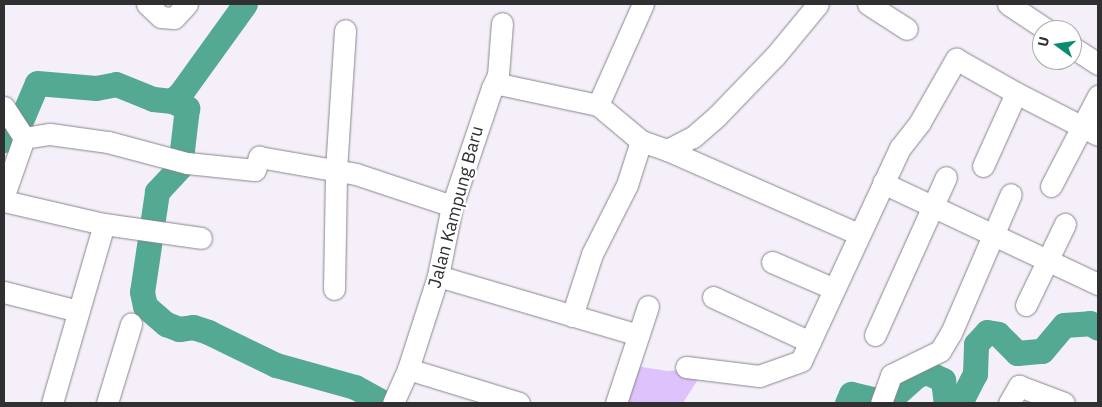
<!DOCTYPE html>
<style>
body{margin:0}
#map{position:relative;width:1102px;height:407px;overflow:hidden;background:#f4eff9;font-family:"IBM Plex Sans",sans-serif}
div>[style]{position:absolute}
.green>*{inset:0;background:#ddc2fb}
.river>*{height:25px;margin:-12.5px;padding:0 12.5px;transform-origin:12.5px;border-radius:12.5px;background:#53a991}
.roads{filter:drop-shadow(0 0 1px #89858e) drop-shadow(0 0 1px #89858e)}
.minor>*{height:21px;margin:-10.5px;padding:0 10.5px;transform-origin:10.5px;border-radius:10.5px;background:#fff}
span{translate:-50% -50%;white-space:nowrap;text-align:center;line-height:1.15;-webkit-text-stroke:4.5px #fff;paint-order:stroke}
.street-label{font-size:18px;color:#302f32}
.frame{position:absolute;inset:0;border:5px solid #302f32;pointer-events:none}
.north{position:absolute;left:1032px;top:20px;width:50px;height:50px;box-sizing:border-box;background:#fff;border:1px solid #acacad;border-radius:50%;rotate:284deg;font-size:14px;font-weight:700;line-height:20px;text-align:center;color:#302f32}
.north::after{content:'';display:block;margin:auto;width:18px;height:22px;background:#078c72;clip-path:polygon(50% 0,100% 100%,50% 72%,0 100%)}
</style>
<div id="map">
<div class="green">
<div style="clip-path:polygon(635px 366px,668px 371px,705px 368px,683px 403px,626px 403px)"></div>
</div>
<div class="river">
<div style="left:172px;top:101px;width:17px;rotate:25deg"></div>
<div style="left:187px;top:108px;width:59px;rotate:96.8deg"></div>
<div style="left:180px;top:167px;width:34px;rotate:133deg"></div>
<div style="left:157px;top:192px;width:101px;rotate:98.5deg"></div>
<div style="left:142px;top:292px;width:14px;rotate:78deg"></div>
<div style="left:145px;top:306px;width:28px;rotate:41deg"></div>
<div style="left:166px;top:324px;width:14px;rotate:21deg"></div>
<div style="left:179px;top:329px;width:14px;rotate:-8deg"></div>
<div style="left:193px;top:327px;width:16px;rotate:18deg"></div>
<div style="left:208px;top:332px;width:76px;rotate:25.9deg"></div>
<div style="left:276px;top:365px;width:82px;rotate:15.6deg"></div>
<div style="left:355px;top:387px;width:33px;rotate:29deg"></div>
<div style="left:4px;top:140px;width:23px;rotate:-47deg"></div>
<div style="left:20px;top:123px;width:43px;rotate:-67deg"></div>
<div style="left:37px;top:83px;width:59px;rotate:4.8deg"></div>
<div style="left:96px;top:88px;width:20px;rotate:-11deg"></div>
<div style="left:116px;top:84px;width:40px;rotate:22deg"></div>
<div style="left:153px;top:99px;width:19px;rotate:6deg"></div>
<div style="left:172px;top:101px;width:11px;rotate:-41deg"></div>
<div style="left:180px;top:94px;width:111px;rotate:-54.2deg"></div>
<div style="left:847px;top:403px;width:10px;rotate:-66deg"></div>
<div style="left:851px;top:394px;width:26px;rotate:13deg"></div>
<div style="left:876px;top:400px;width:21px;rotate:-17deg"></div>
<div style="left:896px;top:394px;width:27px;rotate:-42deg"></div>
<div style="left:916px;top:376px;width:11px;rotate:-22deg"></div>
<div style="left:926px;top:372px;width:19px;rotate:25deg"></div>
<div style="left:943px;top:380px;width:23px;rotate:83deg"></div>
<div style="left:960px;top:403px;width:33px;rotate:-63deg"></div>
<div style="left:975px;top:374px;width:30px;rotate:-88deg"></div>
<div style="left:976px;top:344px;width:16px;rotate:-47deg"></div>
<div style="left:987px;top:332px;width:11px;rotate:10deg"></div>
<div style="left:998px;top:334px;width:27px;rotate:45deg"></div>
<div style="left:1017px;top:353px;width:25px;rotate:-5deg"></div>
<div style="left:1042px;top:351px;width:34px;rotate:-50deg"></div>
<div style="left:1064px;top:325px;width:26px;rotate:-4deg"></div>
<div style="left:1090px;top:323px;width:9px;rotate:32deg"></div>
</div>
<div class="roads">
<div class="minor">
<div style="left:147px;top:4px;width:19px;rotate:43deg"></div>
<div style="left:161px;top:17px;width:13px;rotate:4deg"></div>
<div style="left:174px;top:18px;width:19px;rotate:-47deg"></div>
<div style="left:868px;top:4px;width:46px;rotate:32.7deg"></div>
<div style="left:1008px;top:4px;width:47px;rotate:33.7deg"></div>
<div style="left:1072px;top:47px;width:31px;rotate:33deg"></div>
<div style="left:492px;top:88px;width:14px;rotate:-65deg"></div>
<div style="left:498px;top:75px;width:52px;rotate:-85.6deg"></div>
<div style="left:1016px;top:93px;width:92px;rotate:27.1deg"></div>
<div style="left:598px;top:105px;width:111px;rotate:-66deg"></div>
<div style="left:4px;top:107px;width:37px;rotate:57deg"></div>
<div style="left:24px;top:138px;width:60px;rotate:109.3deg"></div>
<div style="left:24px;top:138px;width:26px;rotate:-9deg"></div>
<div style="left:50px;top:134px;width:59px;rotate:7.9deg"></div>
<div style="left:108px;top:142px;width:82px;rotate:14.9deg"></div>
<div style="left:187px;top:163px;width:68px;rotate:5.9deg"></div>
<div style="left:255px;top:170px;width:14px;rotate:-73deg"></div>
<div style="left:259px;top:157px;width:98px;rotate:9.9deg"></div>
<div style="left:356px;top:174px;width:101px;rotate:18.4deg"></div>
<div style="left:667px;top:150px;width:209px;rotate:23.7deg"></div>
<div style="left:883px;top:183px;width:238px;rotate:25.2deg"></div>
<div style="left:1051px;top:186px;width:102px;rotate:-62.4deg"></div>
<div style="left:4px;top:201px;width:103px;rotate:13deg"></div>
<div style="left:104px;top:224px;width:186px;rotate:106.2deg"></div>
<div style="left:104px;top:224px;width:98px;rotate:8.2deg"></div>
<div style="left:772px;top:262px;width:65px;rotate:23.4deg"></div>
<div style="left:438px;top:276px;width:209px;rotate:16.4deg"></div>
<div style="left:334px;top:289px;width:119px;rotate:-89deg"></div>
<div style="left:336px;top:170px;width:140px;rotate:-86.3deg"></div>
<div style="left:4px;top:292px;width:76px;rotate:14.4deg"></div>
<div style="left:713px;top:297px;width:107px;rotate:24.9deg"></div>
<div style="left:1026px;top:305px;width:90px;rotate:-64.3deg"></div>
<div style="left:572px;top:316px;width:65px;rotate:-72.1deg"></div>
<div style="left:592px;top:254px;width:77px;rotate:-63.1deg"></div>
<div style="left:627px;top:185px;width:46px;rotate:-72.3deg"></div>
<div style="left:875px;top:335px;width:173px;rotate:-65.8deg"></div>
<div style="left:686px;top:367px;width:74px;rotate:7deg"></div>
<div style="left:759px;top:376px;width:45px;rotate:-19.7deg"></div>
<div style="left:801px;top:361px;width:235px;rotate:-65.1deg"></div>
<div style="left:900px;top:148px;width:33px;rotate:-52deg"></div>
<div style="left:920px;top:122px;width:73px;rotate:-60.3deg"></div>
<div style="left:956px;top:59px;width:69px;rotate:29.5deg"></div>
<div style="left:1016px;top:93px;width:80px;rotate:114.3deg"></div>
<div style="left:408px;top:369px;width:116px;rotate:17deg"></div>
<div style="left:107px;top:403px;width:83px;rotate:-73.1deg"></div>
<div style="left:393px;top:403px;width:37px;rotate:-66deg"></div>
<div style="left:408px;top:369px;width:98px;rotate:-72.1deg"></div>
<div style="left:438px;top:276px;width:71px;rotate:-78.7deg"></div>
<div style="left:452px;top:206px;width:125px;rotate:-71.3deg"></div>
<div style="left:492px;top:88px;width:8px;rotate:-30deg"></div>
<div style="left:499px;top:84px;width:101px;rotate:12deg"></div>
<div style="left:598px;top:105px;width:56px;rotate:39.9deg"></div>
<div style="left:641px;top:141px;width:28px;rotate:19deg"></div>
<div style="left:667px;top:150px;width:29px;rotate:-27deg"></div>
<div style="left:693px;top:137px;width:32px;rotate:-41deg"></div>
<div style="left:717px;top:116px;width:83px;rotate:-46deg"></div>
<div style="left:775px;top:56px;width:67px;rotate:-50.4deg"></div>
<div style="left:616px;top:403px;width:102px;rotate:-71.7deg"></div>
<div style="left:881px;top:403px;width:30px;rotate:-70deg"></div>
<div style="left:891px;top:375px;width:55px;rotate:-26.1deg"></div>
<div style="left:940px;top:351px;width:21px;rotate:-59deg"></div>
<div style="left:951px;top:333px;width:151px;rotate:-66.7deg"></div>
<div style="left:1009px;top:403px;width:20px;rotate:-60deg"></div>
<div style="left:1019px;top:386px;width:48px;rotate:20.7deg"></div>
</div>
</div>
<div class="street-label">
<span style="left:456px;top:207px;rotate:-75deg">Jalan Kampung Baru</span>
</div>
<div class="frame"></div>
<div class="north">U</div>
</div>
